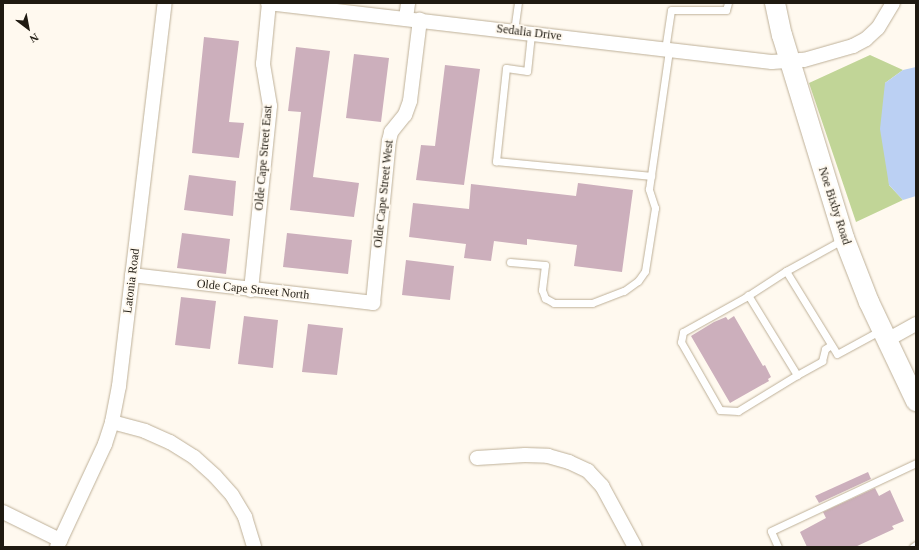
<!DOCTYPE html>
<style>
body{margin:0}
#map{position:relative;width:919px;height:550px;overflow:hidden;background:#fff9ef;font-family:Georgia,serif}
div>[style]{position:absolute}
.green>*{inset:0;background:#c1d597}
.water>*{inset:0;background:#bbd0f3}
.building>*{inset:0;background:#ccafbc}
.roads{filter:drop-shadow(0 0 1px #beb098) drop-shadow(0 0 1px #beb098)}
.lane>*{height:7px;margin:-3.5px;padding:0 3.5px;transform-origin:3.5px;border-radius:3.5px;background:#fff}
.street>*{height:14px;margin:-7px;padding:0 7px;transform-origin:7px;border-radius:7px;background:#fff}
.secondary>*{height:20px;margin:-10px;padding:0 10px;transform-origin:10px;border-radius:10px;background:#fff}
span{translate:-50% -50%;white-space:nowrap;text-align:center;line-height:1.15;-webkit-text-stroke:3.5px #fff9ef;paint-order:stroke}
.street-label{font-size:12px;color:#1f1a11}
.frame{position:absolute;inset:0;border:4px solid #1f1a11;pointer-events:none}
.north{position:absolute;left:8px;top:8px;width:40px;height:40px;-webkit-text-stroke:3px #fff9ef;paint-order:stroke;rotate:148deg;font-size:11px;font-weight:700;line-height:16px;text-align:center;color:#1f1a11}
.north::after{content:'';display:block;margin:auto;width:14px;height:18px;background:#1f1a11;clip-path:polygon(50% 0,100% 100%,50% 72%,0 100%)}
</style>
<div id="map">
<div class="green">
<div style="clip-path:polygon(870px 55px,903px 70px,885px 83px,889px 185px,903px 200px,856px 222px,809px 83px)"></div>
</div>
<div class="water">
<div style="clip-path:polygon(916px 67px,916px 196px,903px 200px,889px 185px,880px 129px,885px 83px,903px 70px)"></div>
</div>
<div class="building">
<div style="clip-path:polygon(204px 37px,239px 41px,229px 122px,244px 123px,239px 158px,192px 153px)"></div>
<div style="clip-path:polygon(296px 47px,330px 51px,313px 177px,359px 183px,354px 217px,290px 210px,301px 112px,288px 111px)"></div>
<div style="clip-path:polygon(354px 54px,389px 58px,381px 122px,346px 118px)"></div>
<div style="clip-path:polygon(445px 65px,480px 69px,464px 185px,416px 180px,421px 145px,435px 146px)"></div>
<div style="clip-path:polygon(189px 175px,236px 181px,233px 216px,184px 210px)"></div>
<div style="clip-path:polygon(578px 183px,633px 190px,622px 272px,574px 266px,577px 245px,527px 239px,527px 245px,494px 241px,491px 261px,464px 258px,466px 244px,409px 237px,413px 203px,469px 209px,471px 184px,576px 196px)"></div>
<div style="clip-path:polygon(182px 233px,230px 239px,226px 274px,177px 268px)"></div>
<div style="clip-path:polygon(287px 233px,352px 240px,348px 274px,283px 267px)"></div>
<div style="clip-path:polygon(406px 260px,454px 266px,450px 300px,402px 295px)"></div>
<div style="clip-path:polygon(181px 297px,216px 301px,210px 349px,175px 345px)"></div>
<div style="clip-path:polygon(244px 316px,278px 320px,273px 368px,238px 364px)"></div>
<div style="clip-path:polygon(734px 316px,763px 366px,765px 365px,771px 377px,768px 379px,769px 381px,730px 403px,691px 336px,714px 322px,726px 317px,728px 320px)"></div>
<div style="clip-path:polygon(308px 324px,343px 328px,337px 375px,302px 372px)"></div>
<div style="clip-path:polygon(868px 472px,871px 479px,819px 503px,815px 496px)"></div>
<div style="clip-path:polygon(875px 488px,879px 496px,890px 490px,904px 521px,892px 526px,894px 529px,855px 547px,807px 547px,800px 532px,826px 518px,823px 512px)"></div>
</div>
<div class="roads">
<div class="lane">
<div style="left:514px;top:31px;width:28px;rotate:-82deg"></div>
<div style="left:531px;top:34px;width:37px;rotate:96deg"></div>
<div style="left:527px;top:71px;width:21px;rotate:-172deg"></div>
<div style="left:506px;top:68px;width:94px;rotate:96.1deg"></div>
<div style="left:496px;top:161px;width:156px;rotate:5.5deg"></div>
<div style="left:665px;top:50px;width:40px;rotate:-81.5deg"></div>
<div style="left:671px;top:10px;width:55px"></div>
<div style="left:726px;top:10px;width:7px;rotate:-74deg"></div>
<div style="left:844px;top:239px;width:66px;rotate:151.1deg"></div>
<div style="left:786px;top:271px;width:97px;rotate:58.4deg"></div>
<div style="left:837px;top:354px;width:50px;rotate:-28.6deg"></div>
<div style="left:510px;top:262px;width:35px;rotate:5deg"></div>
<div style="left:545px;top:265px;width:25px;rotate:97deg"></div>
<div style="left:542px;top:290px;width:9px;rotate:69deg"></div>
<div style="left:545px;top:298px;width:10px;rotate:29deg"></div>
<div style="left:554px;top:303px;width:38px"></div>
<div style="left:592px;top:303px;width:34px;rotate:-21deg"></div>
<div style="left:624px;top:291px;width:17px;rotate:-36deg"></div>
<div style="left:638px;top:281px;width:12px;rotate:-55deg"></div>
<div style="left:645px;top:271px;width:64px;rotate:-81deg"></div>
<div style="left:655px;top:208px;width:20px;rotate:-108deg"></div>
<div style="left:649px;top:189px;width:139px;rotate:-81.8deg"></div>
<div style="left:786px;top:271px;width:48px;rotate:147deg"></div>
<div style="left:746px;top:297px;width:72px;rotate:150.9deg"></div>
<div style="left:683px;top:332px;width:10px;rotate:101deg"></div>
<div style="left:681px;top:342px;width:78px;rotate:60.2deg"></div>
<div style="left:720px;top:410px;width:18px;rotate:3deg"></div>
<div style="left:738px;top:411px;width:69px;rotate:-31.4deg"></div>
<div style="left:748px;top:295px;width:94px;rotate:58.5deg"></div>
<div style="left:797px;top:375px;width:29px;rotate:-29deg"></div>
<div style="left:822px;top:361px;width:12px;rotate:-76deg"></div>
<div style="left:825px;top:349px;width:7px;rotate:-34deg"></div>
<div style="left:778px;top:547px;width:17px;rotate:-114deg"></div>
<div style="left:771px;top:531px;width:160px;rotate:-25.1deg"></div>
<div style="left:913px;top:547px;width:4px;rotate:-34deg"></div>
</div>
<div class="street">
<div style="left:268px;top:3px;width:507px;rotate:6.68deg"></div>
<div style="left:772px;top:62px;width:32px;rotate:-4deg"></div>
<div style="left:804px;top:60px;width:51px;rotate:-15.9deg"></div>
<div style="left:853px;top:46px;width:15px;rotate:-28deg"></div>
<div style="left:866px;top:39px;width:16px;rotate:-43deg"></div>
<div style="left:878px;top:28px;width:29px;rotate:-59deg"></div>
<div style="left:406px;top:18px;width:15px;rotate:-82deg"></div>
<div style="left:132px;top:275px;width:243px;rotate:6.6deg"></div>
<div style="left:373px;top:303px;width:163px;rotate:-84.4deg"></div>
<div style="left:389px;top:141px;width:9px;rotate:-77deg"></div>
<div style="left:391px;top:132px;width:22px;rotate:-51deg"></div>
<div style="left:405px;top:115px;width:15px;rotate:-70deg"></div>
<div style="left:410px;top:101px;width:82px;rotate:-83deg"></div>
<div style="left:251px;top:290px;width:185px;rotate:-84.1deg"></div>
<div style="left:270px;top:106px;width:43px;rotate:-99.5deg"></div>
<div style="left:263px;top:64px;width:61px;rotate:-84.4deg"></div>
<div style="left:887px;top:340px;width:33px;rotate:-29deg"></div>
<div style="left:112px;top:422px;width:34px;rotate:15deg"></div>
<div style="left:145px;top:431px;width:27px;rotate:24deg"></div>
<div style="left:170px;top:442px;width:28px;rotate:32deg"></div>
<div style="left:194px;top:457px;width:28px;rotate:42deg"></div>
<div style="left:215px;top:476px;width:25px;rotate:48deg"></div>
<div style="left:232px;top:495px;width:26px;rotate:59deg"></div>
<div style="left:245px;top:517px;width:31px;rotate:73deg"></div>
<div style="left:477px;top:458px;width:48px;rotate:-3.6deg"></div>
<div style="left:525px;top:455px;width:23px;rotate:2deg"></div>
<div style="left:548px;top:456px;width:22px;rotate:16deg"></div>
<div style="left:569px;top:462px;width:21px;rotate:25deg"></div>
<div style="left:588px;top:471px;width:21px;rotate:47deg"></div>
<div style="left:602px;top:486px;width:69px;rotate:61.6deg"></div>
<div style="left:3px;top:512px;width:64px;rotate:26.2deg"></div>
<div style="left:57px;top:547px;width:114px;rotate:-65deg"></div>
<div style="left:105px;top:444px;width:23px;rotate:-72deg"></div>
<div style="left:112px;top:422px;width:37px;rotate:-79deg"></div>
<div style="left:119px;top:386px;width:386px;rotate:-83.2deg"></div>
</div>
<div class="secondary">
<div style="left:775px;top:3px;width:33px;rotate:78deg"></div>
<div style="left:782px;top:35px;width:212px;rotate:73deg"></div>
<div style="left:844px;top:238px;width:69px;rotate:68.7deg"></div>
<div style="left:869px;top:302px;width:110px;rotate:64.6deg"></div>
</div>
</div>
<div class="street-label">
<span style="left:529px;top:33px;rotate:7deg">Sedalia Drive</span>
<span style="left:264px;top:158px;rotate:-85deg">Olde Cape Street East</span>
<span style="left:384px;top:194px;rotate:-84deg">Olde Cape Street West</span>
<span style="left:834px;top:206px;rotate:72deg">Noe Bixby Road</span>
<span style="left:132px;top:281px;rotate:-83deg">Latonia Road</span>
<span style="left:253px;top:290px;rotate:6deg">Olde Cape Street North</span>
</div>
<div class="frame"></div>
<div class="north">N</div>
</div>
